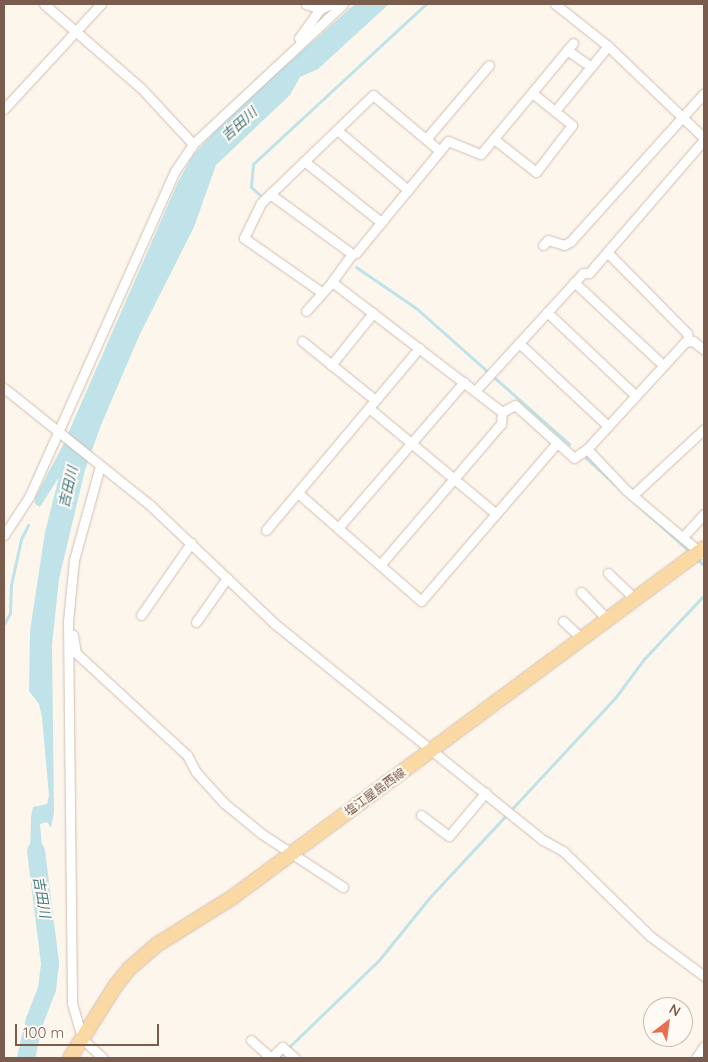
<!DOCTYPE html>
<meta charset="utf-8">
<style>
body{margin:0}
#map{position:relative;width:708px;height:1062px;overflow:hidden;background:#fdf6ec;font-family:Quicksand,"Noto Sans JP",sans-serif}
div>[style]{position:absolute}
.water>*{inset:0;background:#bfe3e8}
.stream>*{height:3px;margin:-1.5px;padding:0 1.5px;transform-origin:1.5px;border-radius:1.5px;background:#bfe3e8}
.river>*{height:18px;margin:-9px;padding:0 9px;transform-origin:9px;border-radius:9px;background:#bfe3e8}
.roads{filter:drop-shadow(0 0 1px #d1beb0) drop-shadow(0 0 1px #d1beb0)}
.street>*{height:9px;margin:-4.5px;padding:0 4.5px;transform-origin:4.5px;border-radius:4.5px;background:#fff}
.primary>*{height:14px;margin:-7px;padding:0 7px;transform-origin:7px;border-radius:7px;background:#fbd9a5}
span{translate:-50% -50%;white-space:nowrap;text-align:center;line-height:1.15;-webkit-text-stroke:4px #fffaf3;paint-order:stroke}
.street-label{font-size:12px;color:#7a5c4d}
.water-label{font-size:14px;color:#437c86;font-style:italic}
.frame{position:absolute;inset:0;border:5px solid #7a5c4d;pointer-events:none}
.north{position:absolute;left:643px;top:997px;width:50px;height:50px;box-sizing:border-box;background:#fffaf3;border:1px solid #cabbb1;border-radius:50%;rotate:30deg;font-size:14px;font-weight:700;line-height:20px;text-align:center;color:#7a5c4d}
.north::after{content:'';display:block;margin:auto;width:18px;height:22px;background:#e76f51;clip-path:polygon(50% 0,100% 100%,50% 72%,0 100%)}
.scale{position:absolute;left:15px;top:1024px;width:144px;height:22px;box-sizing:border-box;border:2px solid #7a5c4d;border-top:0;padding-left:6px;font-size:15px;line-height:18px;white-space:nowrap;color:#7a5c4d;-webkit-text-stroke:4px #fffaf3;paint-order:stroke}
</style>
<div id="map">
<div class="water">
<div style="clip-path:polygon(355px 4px,389px 4px,318px 69px,300px 77px,290px 95px,216px 165px,194px 227px,139px 336px,101px 425px,85px 470px,59px 579px,52px 645px,54px 812px,51px 828px,47px 822px,40px 824px,42px 846px,37px 875px,30px 855px,31px 817px,33px 807px,47px 804px,49px 796px,42px 717px,39px 704px,29px 691px,30px 631px,45px 532px,59px 477px,40px 507px,35px 504px,35px 498px,63px 445px,178px 182px,193px 155px,231px 114px)"></div>
</div>
<div class="stream">
<div style="left:260px;top:195px;width:12px;rotate:-138deg"></div>
<div style="left:251px;top:187px;width:23px;rotate:-85deg"></div>
<div style="left:253px;top:164px;width:236px;rotate:-42.8deg"></div>
<div style="left:356px;top:267px;width:73px;rotate:34.3deg"></div>
<div style="left:416px;top:308px;width:205px;rotate:41.6deg"></div>
<div style="left:586px;top:458px;width:142px;rotate:42.1deg"></div>
<div style="left:695px;top:558px;width:11px;rotate:38deg"></div>
<div style="left:4px;top:624px;width:13px;rotate:-61deg"></div>
<div style="left:10px;top:613px;width:28px;rotate:-88deg"></div>
<div style="left:11px;top:585px;width:47px;rotate:-77.7deg"></div>
<div style="left:21px;top:539px;width:16px;rotate:-63deg"></div>
<div style="left:290px;top:1046px;width:124px;rotate:-44deg"></div>
<div style="left:379px;top:960px;width:81px;rotate:-51deg"></div>
<div style="left:430px;top:897px;width:272px;rotate:-47.1deg"></div>
<div style="left:615px;top:698px;width:49px;rotate:-53.4deg"></div>
<div style="left:644px;top:659px;width:88px;rotate:-46.8deg"></div>
<div style="left:278px;top:1058px;width:6px;rotate:-45deg"></div>
</div>
<div class="river">
<div style="left:26px;top:1058px;width:39px;rotate:-77deg"></div>
<div style="left:35px;top:1020px;width:33px;rotate:-69deg"></div>
<div style="left:47px;top:989px;width:26px;rotate:-83deg"></div>
<div style="left:50px;top:963px;width:113px;rotate:-97.1deg"></div>
</div>
<div class="roads">
<div class="street">
<div style="left:44px;top:4px;width:128px;rotate:40.9deg"></div>
<div style="left:141px;top:88px;width:76px;rotate:47.1deg"></div>
<div style="left:306px;top:4px;width:15px;rotate:20deg"></div>
<div style="left:320px;top:9px;width:13px;rotate:-23deg"></div>
<div style="left:555px;top:4px;width:68px;rotate:38.4deg"></div>
<div style="left:608px;top:46px;width:133px;rotate:43.8deg"></div>
<div style="left:299px;top:38px;width:36px;rotate:-54deg"></div>
<div style="left:567px;top:50px;width:29px;rotate:35deg"></div>
<div style="left:4px;top:109px;width:143px;rotate:-47.3deg"></div>
<div style="left:555px;top:111px;width:84px;rotate:-50.8deg"></div>
<div style="left:337px;top:130px;width:93px;rotate:40.2deg"></div>
<div style="left:426px;top:139px;width:97px;rotate:-49.6deg"></div>
<div style="left:494px;top:139px;width:53px;rotate:38.2deg"></div>
<div style="left:536px;top:172px;width:59px;rotate:-52.5deg"></div>
<div style="left:572px;top:125px;width:51px;rotate:-141.3deg"></div>
<div style="left:440px;top:151px;width:87px;rotate:-140.1deg"></div>
<div style="left:373px;top:95px;width:143px;rotate:136.1deg"></div>
<div style="left:270px;top:194px;width:102px;rotate:36.2deg"></div>
<div style="left:352px;top:254px;width:34px;rotate:126deg"></div>
<div style="left:332px;top:282px;width:214px;rotate:37.4deg"></div>
<div style="left:502px;top:412px;width:15px;rotate:-28deg"></div>
<div style="left:515px;top:405px;width:79px;rotate:41.9deg"></div>
<div style="left:574px;top:458px;width:16px;rotate:-35deg"></div>
<div style="left:304px;top:161px;width:98px;rotate:38.4deg"></div>
<div style="left:270px;top:194px;width:13px;rotate:135deg"></div>
<div style="left:261px;top:203px;width:39px;rotate:116deg"></div>
<div style="left:244px;top:238px;width:94px;rotate:35deg"></div>
<div style="left:543px;top:245px;width:7px;rotate:-45deg"></div>
<div style="left:548px;top:240px;width:17px;rotate:17deg"></div>
<div style="left:564px;top:245px;width:7px;rotate:-27deg"></div>
<div style="left:570px;top:242px;width:200px;rotate:-48deg"></div>
<div style="left:607px;top:252px;width:114px;rotate:45.4deg"></div>
<div style="left:687px;top:333px;width:8px;rotate:76deg"></div>
<div style="left:352px;top:254px;width:4px;rotate:-14deg"></div>
<div style="left:356px;top:253px;width:145px;rotate:-50.6deg"></div>
<div style="left:448px;top:141px;width:35px;rotate:22deg"></div>
<div style="left:481px;top:154px;width:144px;rotate:-50.3deg"></div>
<div style="left:574px;top:282px;width:122px;rotate:43deg"></div>
<div style="left:306px;top:311px;width:39px;rotate:-48deg"></div>
<div style="left:547px;top:312px;width:122px;rotate:43.3deg"></div>
<div style="left:302px;top:341px;width:94px;rotate:38.9deg"></div>
<div style="left:519px;top:343px;width:122px;rotate:43deg"></div>
<div style="left:331px;top:365px;width:67px;rotate:-51.1deg"></div>
<div style="left:4px;top:388px;width:187px;rotate:38.7deg"></div>
<div style="left:150px;top:505px;width:173px;rotate:43.6deg"></div>
<div style="left:275px;top:624px;width:344px;rotate:38.9deg"></div>
<div style="left:543px;top:840px;width:23px;rotate:29deg"></div>
<div style="left:563px;top:851px;width:122px;rotate:44.3deg"></div>
<div style="left:650px;top:936px;width:67px;rotate:36.5deg"></div>
<div style="left:475px;top:391px;width:160px;rotate:-47.5deg"></div>
<div style="left:583px;top:273px;width:6px"></div>
<div style="left:589px;top:273px;width:176px;rotate:-49.2deg"></div>
<div style="left:369px;top:408px;width:165px;rotate:39.8deg"></div>
<div style="left:100px;top:466px;width:98px;rotate:105.5deg"></div>
<div style="left:74px;top:560px;width:61px;rotate:95.6deg"></div>
<div style="left:68px;top:621px;width:382px;rotate:89.4deg"></div>
<div style="left:72px;top:1003px;width:37px;rotate:74deg"></div>
<div style="left:82px;top:1039px;width:28px;rotate:42deg"></div>
<div style="left:298px;top:493px;width:164px;rotate:41.3deg"></div>
<div style="left:421px;top:601px;width:208px;rotate:-49.3deg"></div>
<div style="left:633px;top:495px;width:97px;rotate:-42.9deg"></div>
<div style="left:338px;top:528px;width:193px;rotate:-49.2deg"></div>
<div style="left:266px;top:530px;width:238px;rotate:-49.9deg"></div>
<div style="left:4px;top:535px;width:45px;rotate:-56.7deg"></div>
<div style="left:29px;top:497px;width:357px;rotate:-65.9deg"></div>
<div style="left:175px;top:171px;width:32px;rotate:-56deg"></div>
<div style="left:193px;top:144px;width:205px;rotate:-43deg"></div>
<div style="left:683px;top:537px;width:31px;rotate:-48deg"></div>
<div style="left:702px;top:554px;width:99px;rotate:-139.9deg"></div>
<div style="left:626px;top:490px;width:57px;rotate:-133.6deg"></div>
<div style="left:587px;top:449px;width:145px;rotate:-47.5deg"></div>
<div style="left:685px;top:342px;width:8px;rotate:-7deg"></div>
<div style="left:693px;top:341px;width:14px;rotate:39deg"></div>
<div style="left:380px;top:565px;width:186px;rotate:-49.4deg"></div>
<div style="left:501px;top:424px;width:12px;rotate:-85deg"></div>
<div style="left:608px;top:573px;width:37px;rotate:44deg"></div>
<div style="left:581px;top:592px;width:39px;rotate:46deg"></div>
<div style="left:141px;top:615px;width:88px;rotate:-55.2deg"></div>
<div style="left:563px;top:621px;width:26px;rotate:43deg"></div>
<div style="left:196px;top:622px;width:54px;rotate:-54.8deg"></div>
<div style="left:73px;top:635px;width:18px;rotate:81deg"></div>
<div style="left:76px;top:653px;width:151px;rotate:42.6deg"></div>
<div style="left:187px;top:755px;width:19px;rotate:62deg"></div>
<div style="left:196px;top:772px;width:42px;rotate:47.9deg"></div>
<div style="left:224px;top:803px;width:49px;rotate:39.2deg"></div>
<div style="left:262px;top:834px;width:97px;rotate:33.2deg"></div>
<div style="left:421px;top:815px;width:35px;rotate:37deg"></div>
<div style="left:449px;top:836px;width:57px;rotate:-49.9deg"></div>
<div style="left:251px;top:1040px;width:27px;rotate:42deg"></div>
<div style="left:271px;top:1058px;width:16px;rotate:-45deg"></div>
<div style="left:282px;top:1047px;width:17px;rotate:40deg"></div>
<div style="left:696px;top:1058px;width:14px;rotate:-56deg"></div>
</div>
<div class="primary">
<div style="left:70px;top:1058px;width:86px;rotate:-57.8deg"></div>
<div style="left:116px;top:985px;width:22px;rotate:-51deg"></div>
<div style="left:130px;top:968px;width:37px;rotate:-41deg"></div>
<div style="left:158px;top:944px;width:89px;rotate:-32.1deg"></div>
<div style="left:233px;top:897px;width:586px;rotate:-36.54deg"></div>
</div>
</div>
<div class="street-label">
<span style="left:375px;top:792px;rotate:-36deg">塩江屋島西線</span>
</div>
<div class="water-label">
<span style="left:239px;top:124px;rotate:-42deg">吉田川</span>
<span style="left:68px;top:487px;rotate:-77deg">吉田川</span>
<span style="left:42px;top:897px;rotate:80deg">吉田川</span>
</div>
<div class="frame"></div>
<div class="north">N</div>
<div class="scale">100 m</div>
</div>
